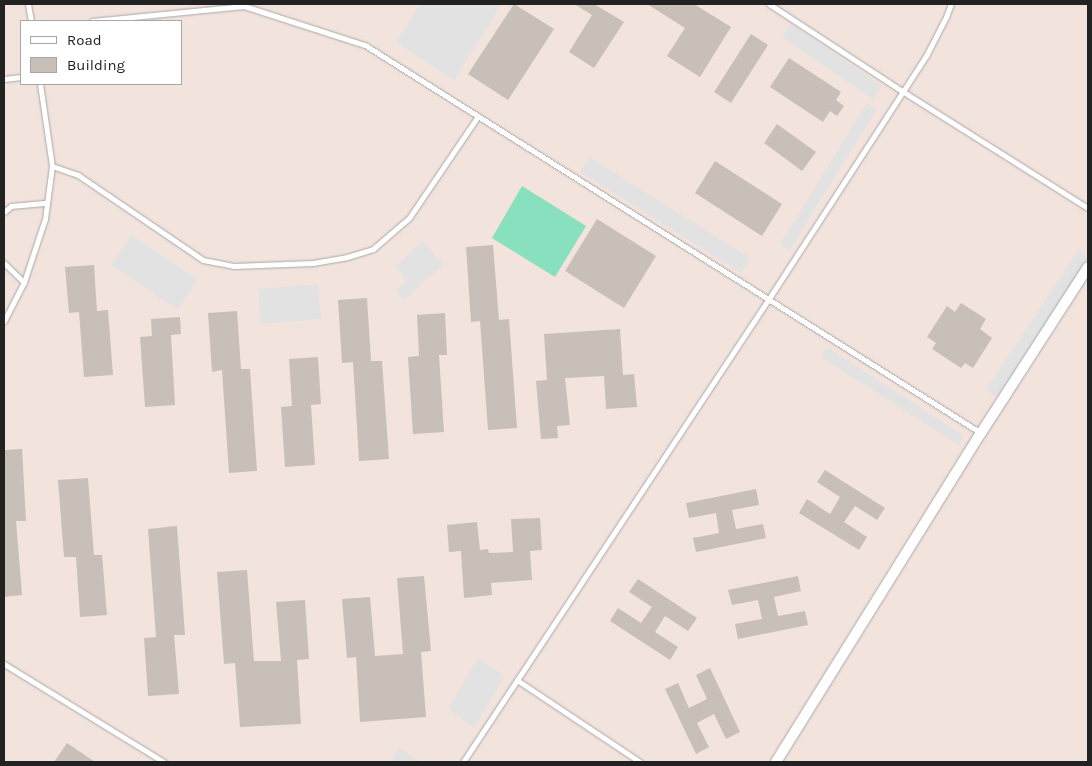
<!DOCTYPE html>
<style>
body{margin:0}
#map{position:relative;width:1092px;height:766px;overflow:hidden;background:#f2efe9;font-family:Karla,sans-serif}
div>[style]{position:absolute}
.military>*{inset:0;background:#f3e3dd}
.pitch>*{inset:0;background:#88e0be}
.parking>*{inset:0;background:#e2e2e2}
.building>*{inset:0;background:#c7bfb8}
.roads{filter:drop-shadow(0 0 1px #a9a9a9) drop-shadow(0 0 1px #a9a9a9)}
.service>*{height:5px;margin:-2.5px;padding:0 2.5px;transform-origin:2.5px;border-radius:2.5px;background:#fff}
.minor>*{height:10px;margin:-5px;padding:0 5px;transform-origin:5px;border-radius:5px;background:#fff}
span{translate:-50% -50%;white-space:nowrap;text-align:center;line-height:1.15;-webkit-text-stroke:5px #fff;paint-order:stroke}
.frame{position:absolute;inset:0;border:5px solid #222;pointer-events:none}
.legend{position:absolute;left:20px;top:20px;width:162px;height:65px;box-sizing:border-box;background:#fff;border:1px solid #a7a7a7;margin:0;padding:6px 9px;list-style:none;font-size:15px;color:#222}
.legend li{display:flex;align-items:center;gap:10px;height:25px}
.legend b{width:25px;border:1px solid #a7a7a7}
</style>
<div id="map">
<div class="military">
<div style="clip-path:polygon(evenodd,4px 4px,1088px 4px,1088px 762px,4px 762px,4px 4px,21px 21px,181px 21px,181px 84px,21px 84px,21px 21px)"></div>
</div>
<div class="pitch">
<div style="clip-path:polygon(522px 186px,586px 226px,555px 277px,492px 238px)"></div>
</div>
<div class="parking">
<div style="clip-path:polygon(420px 4px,502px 4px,454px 80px,396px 42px)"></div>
<div style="clip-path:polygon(791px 24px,882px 86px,873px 99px,782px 37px)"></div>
<div style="clip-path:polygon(867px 103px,877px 109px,789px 251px,780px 244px)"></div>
<div style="clip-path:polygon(589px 157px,750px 258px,741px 273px,580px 172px)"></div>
<div style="clip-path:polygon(131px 235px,198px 280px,178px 310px,111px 265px)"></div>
<div style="clip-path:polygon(423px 241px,443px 264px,404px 300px,396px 291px,407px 281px,395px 267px)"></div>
<div style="clip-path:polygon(1079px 249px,1088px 258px,997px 397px,986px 390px)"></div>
<div style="clip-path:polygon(318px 284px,321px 319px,261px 324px,258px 289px)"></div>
<div style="clip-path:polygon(827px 347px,964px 436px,958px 445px,821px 357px)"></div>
<div style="clip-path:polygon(478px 658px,504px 676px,474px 728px,448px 708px)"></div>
<div style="clip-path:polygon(398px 747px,420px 762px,392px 762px)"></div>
</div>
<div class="building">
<div style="clip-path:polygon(514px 4px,554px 29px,508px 100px,468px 74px)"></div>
<div style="clip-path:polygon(574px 4px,594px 4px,624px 22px,594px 68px,569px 52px,592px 15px)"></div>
<div style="clip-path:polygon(647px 4px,694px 4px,731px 27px,700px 77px,667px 56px,685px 28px)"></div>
<div style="clip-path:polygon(751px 34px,768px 45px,731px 103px,714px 92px)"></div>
<div style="clip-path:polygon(789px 58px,841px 92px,836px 100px,844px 106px,837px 116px,830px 111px,823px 122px,770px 87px)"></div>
<div style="clip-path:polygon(777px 124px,816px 152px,802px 171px,764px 143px)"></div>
<div style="clip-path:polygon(715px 161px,782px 204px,762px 236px,695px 193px)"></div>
<div style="clip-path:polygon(597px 219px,656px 256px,624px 308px,565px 271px)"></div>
<div style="clip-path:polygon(493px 245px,499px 320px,509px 319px,517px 428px,488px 430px,480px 321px,471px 322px,466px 247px)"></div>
<div style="clip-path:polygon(94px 265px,97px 311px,108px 310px,113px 375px,84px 377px,79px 312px,69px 313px,65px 267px)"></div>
<div style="clip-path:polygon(367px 298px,371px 361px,382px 361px,389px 459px,359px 461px,353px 362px,342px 363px,338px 300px)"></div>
<div style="clip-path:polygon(961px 303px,986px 319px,980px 329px,992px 338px,973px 368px,965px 363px,961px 368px,932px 349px,936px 343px,927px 337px,947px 306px,955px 312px)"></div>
<div style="clip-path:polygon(237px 311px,241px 369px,250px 369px,257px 471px,229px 473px,222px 370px,212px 372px,208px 313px)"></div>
<div style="clip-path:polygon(445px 313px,447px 355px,439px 355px,444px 432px,413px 434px,408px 357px,419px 356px,417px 315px)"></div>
<div style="clip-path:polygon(180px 317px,181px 334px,171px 335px,175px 405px,145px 407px,140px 337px,152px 336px,151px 319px)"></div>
<div style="clip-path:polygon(620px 329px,623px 375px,634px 374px,637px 407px,606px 409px,604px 376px,565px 378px,570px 425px,557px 426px,558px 438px,541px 439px,536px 381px,547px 380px,544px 334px)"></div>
<div style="clip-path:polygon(318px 357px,321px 404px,311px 405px,315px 465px,285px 467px,281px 407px,292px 406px,289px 359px)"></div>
<div style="clip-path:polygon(22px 449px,26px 521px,16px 521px,22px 595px,4px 597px,4px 450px)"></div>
<div style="clip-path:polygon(825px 470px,885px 508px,877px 520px,855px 506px,844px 522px,867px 537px,859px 550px,799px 513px,807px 499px,830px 514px,840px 497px,817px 482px)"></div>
<div style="clip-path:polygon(88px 478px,94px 555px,102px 555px,107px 615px,80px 617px,76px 557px,64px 557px,58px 480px)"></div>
<div style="clip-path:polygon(756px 489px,759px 505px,732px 510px,736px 529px,763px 524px,766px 538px,696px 552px,693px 538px,719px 533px,716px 513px,689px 518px,686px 503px)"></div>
<div style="clip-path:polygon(540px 518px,542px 550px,530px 551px,532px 580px,491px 583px,492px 595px,464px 598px,461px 551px,449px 552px,447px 525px,477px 522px,480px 550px,488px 549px,489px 553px,513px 552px,511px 519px)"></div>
<div style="clip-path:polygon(177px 526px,185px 635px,174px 635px,179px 694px,148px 696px,144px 638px,156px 637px,148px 529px)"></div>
<div style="clip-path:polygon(247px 570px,254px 661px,281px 661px,276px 602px,305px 600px,309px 659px,297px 660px,301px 724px,240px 727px,235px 663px,224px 664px,217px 572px)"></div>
<div style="clip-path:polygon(424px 576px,431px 651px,421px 652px,426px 717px,360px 722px,356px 657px,347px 658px,342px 599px,370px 597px,375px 656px,403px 654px,397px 578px)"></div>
<div style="clip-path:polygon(798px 576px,801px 591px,774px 597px,778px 616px,805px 611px,808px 625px,738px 639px,735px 624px,762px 619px,758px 600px,732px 605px,728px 590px)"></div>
<div style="clip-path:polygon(638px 579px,697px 618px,688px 631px,665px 616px,655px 632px,678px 647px,670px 660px,610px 621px,618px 608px,641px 623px,652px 607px,629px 592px)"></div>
<div style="clip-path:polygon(710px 668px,740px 732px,726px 739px,714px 714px,697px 723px,709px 747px,696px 754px,665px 689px,678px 683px,689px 708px,707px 699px,696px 675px)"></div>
<div style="clip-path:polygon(67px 743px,95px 762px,54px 762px)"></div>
</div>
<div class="roads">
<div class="service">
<div style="left:28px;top:4px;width:17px;rotate:80deg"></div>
<div style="left:769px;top:4px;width:159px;rotate:33.2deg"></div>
<div style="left:902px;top:91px;width:220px;rotate:32.2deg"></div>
<div style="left:92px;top:21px;width:153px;rotate:-5.6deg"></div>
<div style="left:244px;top:6px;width:127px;rotate:17.9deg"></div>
<div style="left:365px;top:45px;width:728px;rotate:32.21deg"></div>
<div style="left:4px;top:79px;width:17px;rotate:-7deg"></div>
<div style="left:52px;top:166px;width:28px;rotate:19deg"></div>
<div style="left:78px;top:175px;width:151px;rotate:34.2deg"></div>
<div style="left:203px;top:260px;width:31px;rotate:11deg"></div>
<div style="left:233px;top:266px;width:80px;rotate:-2.1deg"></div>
<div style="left:313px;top:263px;width:35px;rotate:-10deg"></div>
<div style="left:347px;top:257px;width:27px;rotate:-17deg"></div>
<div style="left:373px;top:249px;width:48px;rotate:-40.7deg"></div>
<div style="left:409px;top:218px;width:123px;rotate:-55.9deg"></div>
<div style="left:4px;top:212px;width:9px;rotate:-41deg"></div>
<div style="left:11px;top:206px;width:36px;rotate:-5deg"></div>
<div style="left:4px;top:263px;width:28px;rotate:44deg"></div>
<div style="left:4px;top:321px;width:44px;rotate:-62.9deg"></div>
<div style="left:24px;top:282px;width:66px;rotate:-71.6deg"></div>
<div style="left:45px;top:219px;width:53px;rotate:-82.5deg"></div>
<div style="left:52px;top:166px;width:83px;rotate:-98.3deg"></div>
<div style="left:4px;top:664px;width:188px;rotate:31.5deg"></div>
<div style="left:517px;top:680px;width:148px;rotate:33.7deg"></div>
<div style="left:463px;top:762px;width:554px;rotate:-56.57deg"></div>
<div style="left:768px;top:300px;width:291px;rotate:-57.1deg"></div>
<div style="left:926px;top:56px;width:44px;rotate:-62.9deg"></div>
<div style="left:946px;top:17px;width:14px;rotate:-69deg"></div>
</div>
<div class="minor">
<div style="left:776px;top:762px;width:388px;rotate:-58.1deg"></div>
<div style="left:981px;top:433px;width:197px;rotate:-57.2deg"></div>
</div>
</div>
<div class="frame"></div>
<ul class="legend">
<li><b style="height:6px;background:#fff"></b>Road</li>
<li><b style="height:14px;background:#c7bfb8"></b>Building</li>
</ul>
</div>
